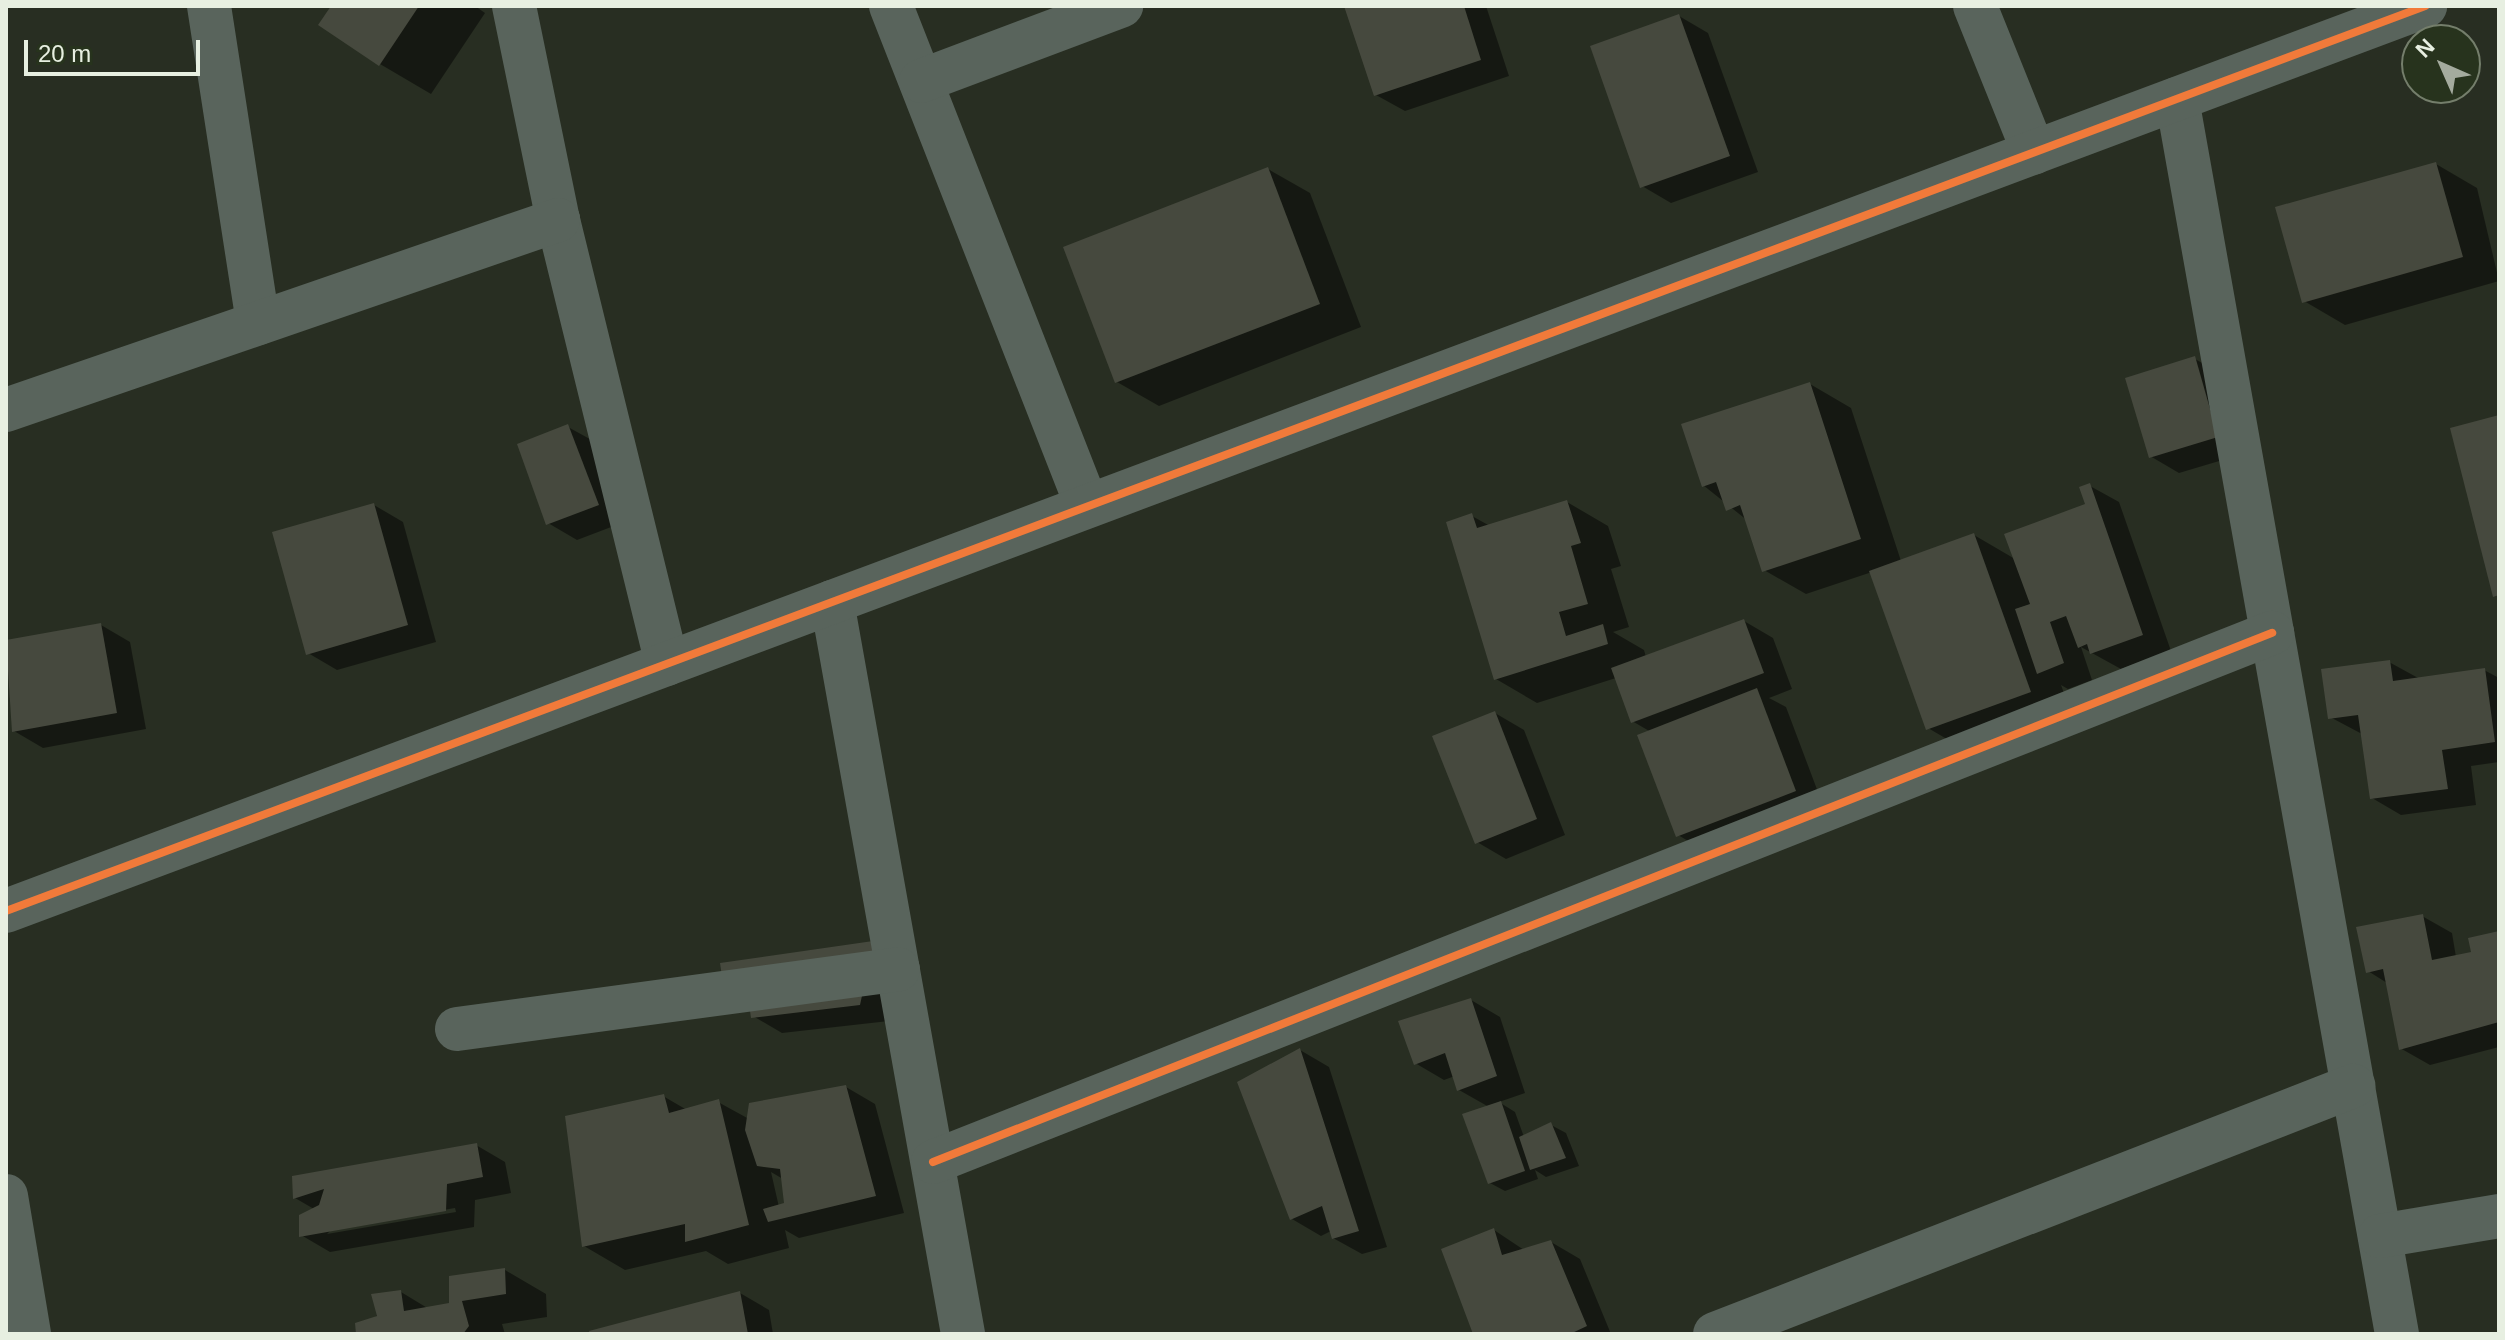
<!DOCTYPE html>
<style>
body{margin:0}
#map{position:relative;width:2505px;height:1340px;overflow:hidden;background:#282e22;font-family:Arial,sans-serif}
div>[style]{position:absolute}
.shadow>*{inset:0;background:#0007}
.building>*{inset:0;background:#46493e}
.minor>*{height:44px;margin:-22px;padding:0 22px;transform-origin:22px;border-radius:22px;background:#59645c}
.tertiary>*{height:44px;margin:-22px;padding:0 22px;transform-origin:22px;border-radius:22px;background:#59645c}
.cycleway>*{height:8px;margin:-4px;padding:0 4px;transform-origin:4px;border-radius:4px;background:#f17a3a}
span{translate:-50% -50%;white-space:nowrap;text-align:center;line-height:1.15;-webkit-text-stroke:6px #27331d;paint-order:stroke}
.frame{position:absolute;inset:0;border:8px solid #e7efe1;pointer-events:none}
.north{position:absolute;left:2401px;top:24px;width:80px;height:80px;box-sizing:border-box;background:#27331d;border:2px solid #747e6b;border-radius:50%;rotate:315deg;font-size:22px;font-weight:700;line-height:32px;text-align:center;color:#e7efe1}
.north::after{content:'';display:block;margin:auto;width:28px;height:36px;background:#a4ab9e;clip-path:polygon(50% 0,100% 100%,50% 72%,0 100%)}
.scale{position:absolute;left:24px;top:40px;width:176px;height:36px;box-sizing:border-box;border:4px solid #e7efe1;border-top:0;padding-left:10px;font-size:24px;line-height:28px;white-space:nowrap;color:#e7efe1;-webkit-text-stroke:6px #27331d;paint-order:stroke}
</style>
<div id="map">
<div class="shadow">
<div style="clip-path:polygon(333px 6px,475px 6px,485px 13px,431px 94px,380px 64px)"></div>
<div style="clip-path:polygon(1346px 6px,1486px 6px,1509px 76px,1405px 111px,1376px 95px)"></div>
<div style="clip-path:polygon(1679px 16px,1708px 33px,1758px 172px,1671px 203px,1642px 186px)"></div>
<div style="clip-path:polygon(2436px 164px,2477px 188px,2499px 281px,2345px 325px,2304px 301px)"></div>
<div style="clip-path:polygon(1268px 169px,1310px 193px,1361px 327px,1159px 406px,1117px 382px)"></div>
<div style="clip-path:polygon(2195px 359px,2224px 375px,2246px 453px,2179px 473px,2150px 456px)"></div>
<div style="clip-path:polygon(1810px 384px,1851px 408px,1901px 561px,1974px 535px,2015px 559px,2088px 506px,2090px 486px,2119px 502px,2171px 651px,2121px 669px,2081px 647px,2092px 680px,2068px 689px,2061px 685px,2072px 715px,1969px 752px,1928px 728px,1872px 572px,1806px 594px,1764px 570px,1748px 521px,1703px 485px)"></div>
<div style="clip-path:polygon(568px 427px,597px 443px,627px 521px,577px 540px,548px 523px)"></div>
<div style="clip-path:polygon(1567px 502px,1608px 526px,1621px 566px,1611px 569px,1629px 627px,1613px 632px,1644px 650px,1646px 657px,1744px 621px,1773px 638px,1792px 689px,1769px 698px,1786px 707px,1824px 808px,1707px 852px,1678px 835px,1651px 732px,1632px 721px,1616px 678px,1537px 703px,1496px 679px,1472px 516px,1490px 526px)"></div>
<div style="clip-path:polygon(374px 505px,403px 522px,436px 642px,337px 670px,308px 653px)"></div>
<div style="clip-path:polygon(101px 625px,130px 642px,146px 729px,43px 748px,14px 731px,6px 642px)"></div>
<div style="clip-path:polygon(2389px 662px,2420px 679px,2484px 670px,2499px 678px,2499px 762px,2471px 766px,2476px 805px,2401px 815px,2372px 798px,2362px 734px,2330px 717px)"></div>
<div style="clip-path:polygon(1495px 713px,1524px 730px,1565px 835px,1506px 859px,1477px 842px)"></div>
<div style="clip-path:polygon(2422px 916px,2452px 933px,2456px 957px,2474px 954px,2499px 933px,2499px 1047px,2430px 1065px,2400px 1048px,2387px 983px,2368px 971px)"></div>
<div style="clip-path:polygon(887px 941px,889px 1021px,782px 1033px,753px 1016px)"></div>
<div style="clip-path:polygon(1471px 1000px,1500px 1017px,1525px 1093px,1499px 1102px,1515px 1112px,1524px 1137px,1551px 1125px,1566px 1133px,1579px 1166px,1546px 1177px,1535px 1170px,1538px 1179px,1505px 1191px,1490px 1183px,1489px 1107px,1459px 1090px,1455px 1076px,1444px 1080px,1415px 1063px)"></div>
<div style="clip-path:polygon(1300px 1050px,1329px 1067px,1387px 1247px,1362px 1254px,1333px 1238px,1331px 1231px,1321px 1236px,1292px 1219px)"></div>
<div style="clip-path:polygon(evenodd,846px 1087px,875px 1104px,904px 1213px,799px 1238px,785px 1230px,789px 1248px,728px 1264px,706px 1251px,625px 1270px,584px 1246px,663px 1096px,687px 1110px,718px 1102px,749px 1119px,846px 1087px,771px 1172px,783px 1179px,786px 1205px,779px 1207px,771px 1172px)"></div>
<div style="clip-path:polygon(evenodd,476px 1145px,505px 1162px,511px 1193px,475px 1200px,474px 1227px,330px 1252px,301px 1235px,314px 1209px,295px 1198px,294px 1178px,476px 1145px,455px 1208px,456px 1212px,327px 1234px,332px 1229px,455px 1208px)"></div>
<div style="clip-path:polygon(1494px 1230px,1524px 1250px,1551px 1242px,1580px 1259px,1611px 1334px,1475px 1334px)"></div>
<div style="clip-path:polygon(505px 1270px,546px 1294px,547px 1317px,502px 1324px,505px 1334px,358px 1334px,401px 1292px,429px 1309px,451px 1305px)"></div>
<div style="clip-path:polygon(740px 1293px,769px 1310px,773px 1334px,592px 1334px)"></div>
</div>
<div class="building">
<div style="clip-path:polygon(331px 6px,419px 6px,379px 66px,318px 25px)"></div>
<div style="clip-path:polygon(1344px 6px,1464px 6px,1481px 60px,1374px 96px)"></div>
<div style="clip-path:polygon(1679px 14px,1730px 156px,1640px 188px,1590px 46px)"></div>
<div style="clip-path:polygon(2436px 162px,2463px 257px,2302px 303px,2275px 207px)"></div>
<div style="clip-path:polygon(1268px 167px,1320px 304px,1115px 383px,1063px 247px)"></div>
<div style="clip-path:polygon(2195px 356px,2218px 437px,2149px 458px,2125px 378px)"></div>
<div style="clip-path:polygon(1810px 382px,1861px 539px,1762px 572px,1740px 505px,1726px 511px,1716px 482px,1702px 487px,1681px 424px)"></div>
<div style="clip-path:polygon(2499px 415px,2499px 595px,2493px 597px,2450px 428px)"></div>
<div style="clip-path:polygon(568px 424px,599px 505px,546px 525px,517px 444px)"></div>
<div style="clip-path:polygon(2090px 483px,2143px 635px,2090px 654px,2087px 644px,2078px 648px,2066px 616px,2050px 622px,2064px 663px,2037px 674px,2015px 609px,2030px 604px,2004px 534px,2085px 504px,2079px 487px)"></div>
<div style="clip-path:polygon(1567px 500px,1581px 543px,1571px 546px,1588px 604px,1559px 612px,1566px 636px,1603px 624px,1608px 644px,1494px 680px,1446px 522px,1472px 513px,1477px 528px)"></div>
<div style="clip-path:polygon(374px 503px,408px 625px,306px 655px,272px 532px)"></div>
<div style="clip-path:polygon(1974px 533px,2031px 692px,1926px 730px,1869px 571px)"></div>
<div style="clip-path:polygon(1744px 619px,1764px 673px,1631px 723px,1611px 668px)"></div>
<div style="clip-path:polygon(101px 623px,117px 713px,12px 732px,6px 640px)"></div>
<div style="clip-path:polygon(2390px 660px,2393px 681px,2485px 668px,2495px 742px,2442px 750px,2448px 789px,2370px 799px,2358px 715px,2328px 719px,2321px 669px)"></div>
<div style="clip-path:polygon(1757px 688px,1796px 791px,1676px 837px,1637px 735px)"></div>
<div style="clip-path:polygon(1495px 711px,1537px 819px,1475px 844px,1432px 736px)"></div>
<div style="clip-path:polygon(2423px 914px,2432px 960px,2471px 952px,2468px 938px,2499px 931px,2499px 1022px,2399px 1050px,2383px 969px,2366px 973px,2356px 927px)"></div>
<div style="clip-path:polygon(887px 939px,865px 982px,860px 1005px,751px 1018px,745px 975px,722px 977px,720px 963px)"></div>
<div style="clip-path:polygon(1471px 998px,1497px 1076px,1457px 1091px,1445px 1053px,1414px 1065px,1398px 1021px)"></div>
<div style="clip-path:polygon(1300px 1048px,1359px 1231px,1332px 1239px,1322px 1206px,1290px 1220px,1237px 1082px)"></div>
<div style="clip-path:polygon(846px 1085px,876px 1196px,768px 1222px,763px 1209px,784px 1203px,780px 1169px,757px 1166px,745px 1130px,749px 1103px)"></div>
<div style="clip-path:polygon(664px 1094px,669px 1113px,719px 1099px,749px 1225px,685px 1242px,685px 1224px,582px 1247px,565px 1116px)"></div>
<div style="clip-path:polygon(1501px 1101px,1525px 1171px,1488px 1184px,1462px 1114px)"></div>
<div style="clip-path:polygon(1551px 1122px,1566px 1158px,1530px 1170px,1519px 1137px)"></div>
<div style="clip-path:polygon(477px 1143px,483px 1177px,447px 1184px,446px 1211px,299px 1237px,299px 1215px,319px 1205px,324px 1189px,293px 1199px,292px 1176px)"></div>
<div style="clip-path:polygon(1494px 1228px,1502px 1255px,1551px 1240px,1587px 1326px,1570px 1334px,1473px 1334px,1441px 1249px)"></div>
<div style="clip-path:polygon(505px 1268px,506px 1294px,462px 1301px,469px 1326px,463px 1334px,356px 1334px,355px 1323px,377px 1316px,371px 1294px,401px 1290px,404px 1311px,449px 1303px,449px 1276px)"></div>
<div style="clip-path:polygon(740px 1291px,748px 1334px,590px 1334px,589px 1331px)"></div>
</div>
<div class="minor">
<div style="left:209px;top:6px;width:321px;rotate:81.2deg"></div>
<div style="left:514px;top:6px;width:218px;rotate:78.4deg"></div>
<div style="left:558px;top:220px;width:457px;rotate:76.2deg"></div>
<div style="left:891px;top:6px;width:537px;rotate:68.59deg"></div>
<div style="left:1975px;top:6px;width:158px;rotate:68.1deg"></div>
<div style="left:921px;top:81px;width:214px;rotate:-20.6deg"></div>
<div style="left:2177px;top:99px;width:1254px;rotate:79.9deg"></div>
<div style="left:6px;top:410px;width:584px;rotate:-18.99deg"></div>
<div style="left:832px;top:602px;width:744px;rotate:79.85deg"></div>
<div style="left:457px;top:1029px;width:445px;rotate:-7.7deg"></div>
<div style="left:933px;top:1162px;width:1440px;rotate:-21.56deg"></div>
<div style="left:2380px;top:1236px;width:121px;rotate:-9.5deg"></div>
<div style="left:1715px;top:1334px;width:685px;rotate:-21.24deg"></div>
</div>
<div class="tertiary">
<div style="left:6px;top:911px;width:2583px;rotate:-20.51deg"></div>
<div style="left:6px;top:1196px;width:140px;rotate:80.5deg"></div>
</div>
<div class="cycleway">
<div style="left:6px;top:911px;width:2583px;rotate:-20.51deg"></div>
<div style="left:933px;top:1162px;width:1440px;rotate:-21.56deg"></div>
</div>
<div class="frame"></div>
<div class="north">N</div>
<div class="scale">20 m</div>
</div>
